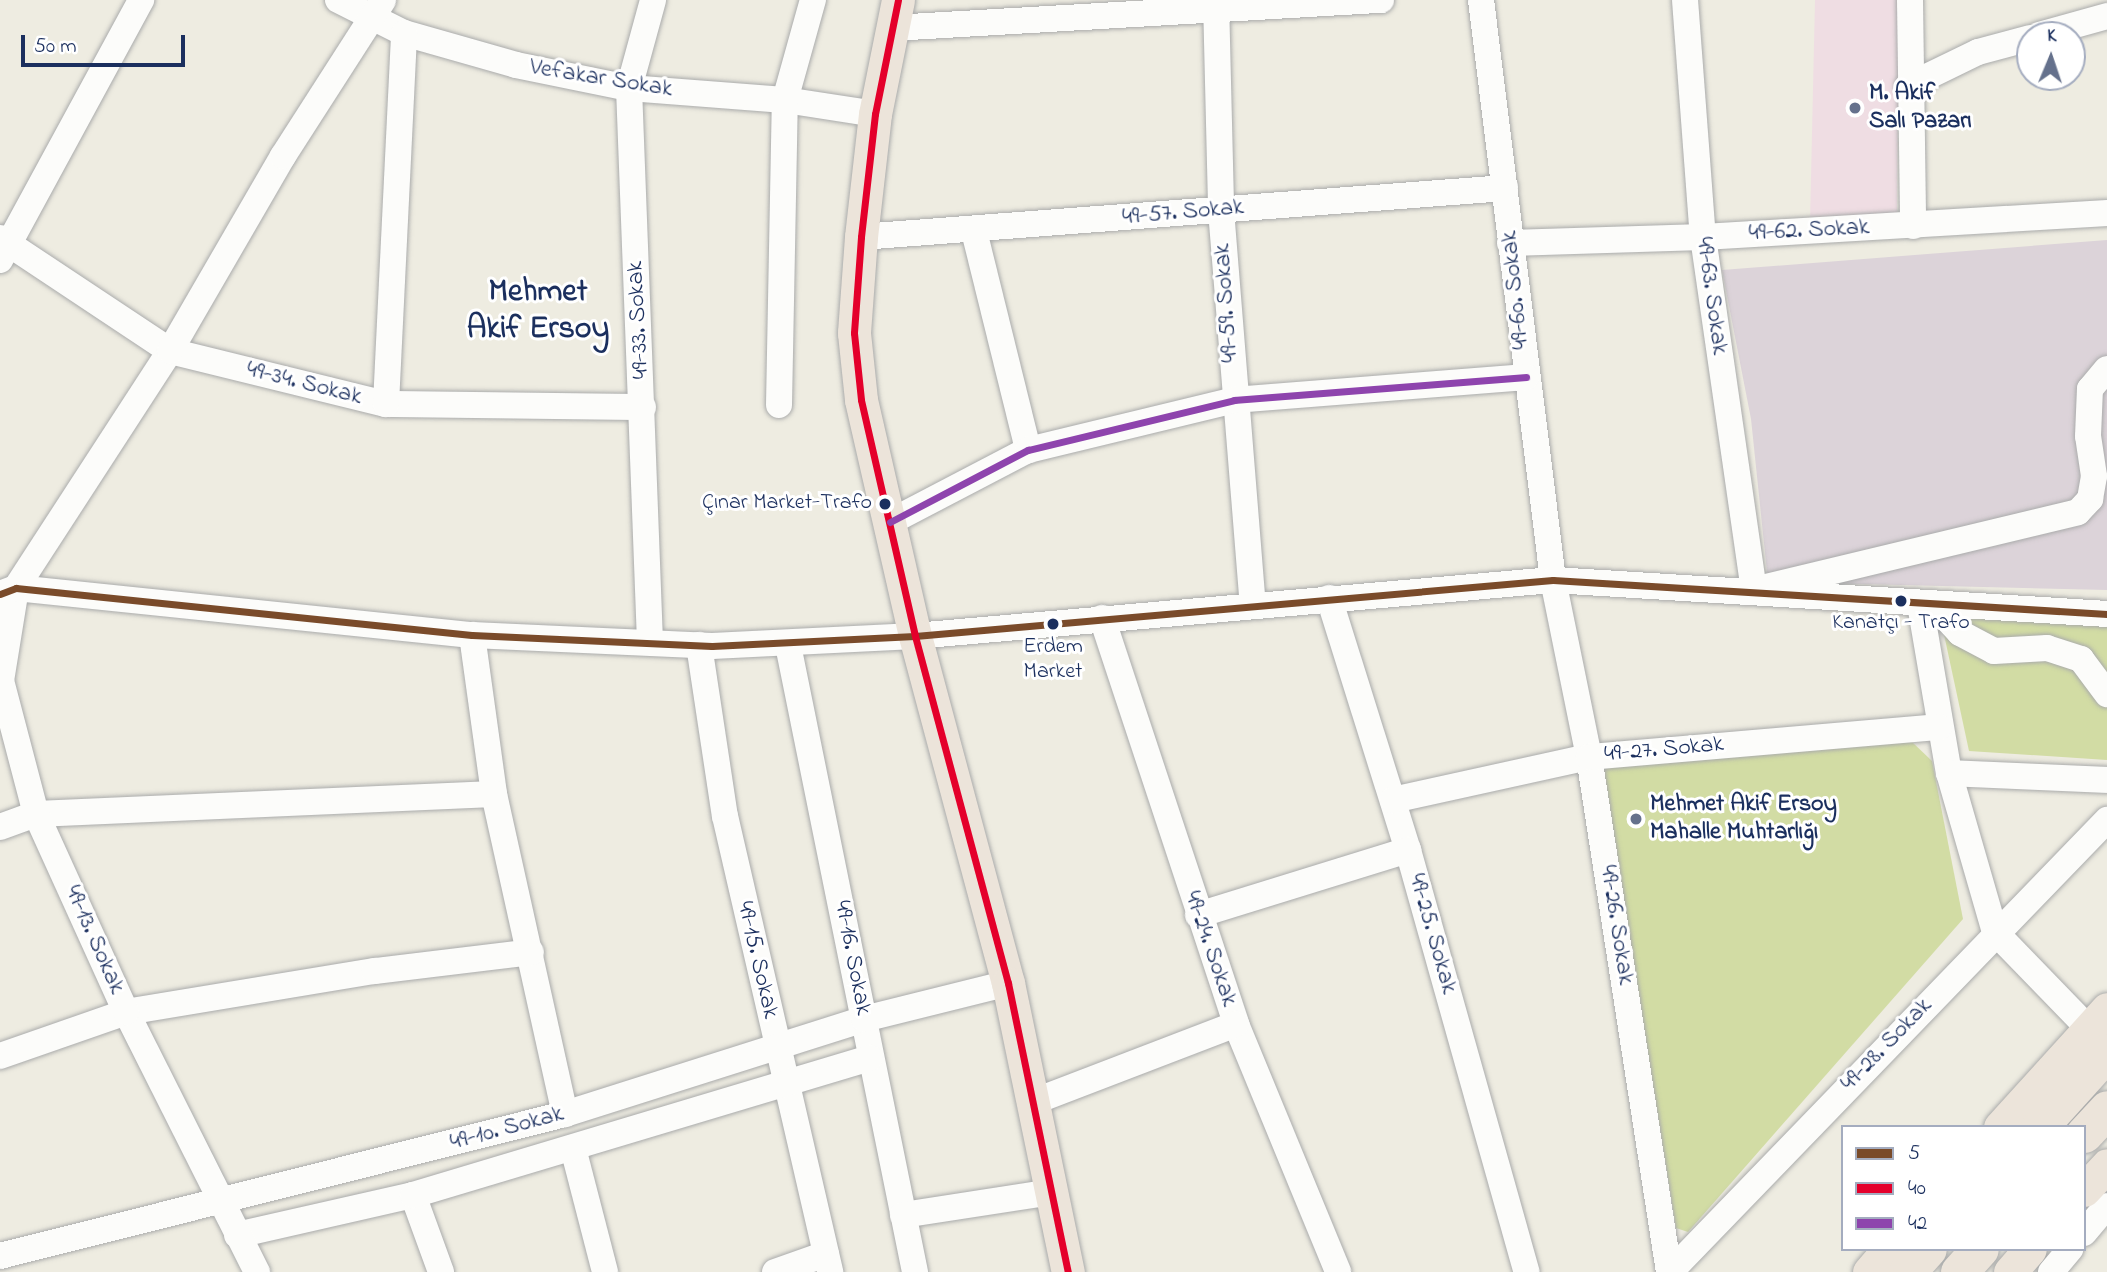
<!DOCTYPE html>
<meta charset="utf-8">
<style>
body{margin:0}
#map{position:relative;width:2107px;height:1272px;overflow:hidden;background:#eeece1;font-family:"Indie Flower",sans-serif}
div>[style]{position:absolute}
.built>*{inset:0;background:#efdde3}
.industrial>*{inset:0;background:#dcd3d9}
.green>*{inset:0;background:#d2dca4}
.roads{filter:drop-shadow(0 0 2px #aaabab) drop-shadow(0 0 2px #aaabab)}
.minor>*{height:26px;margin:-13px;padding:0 13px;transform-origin:13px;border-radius:13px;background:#fcfcfa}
.major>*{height:33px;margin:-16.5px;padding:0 16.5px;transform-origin:16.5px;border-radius:16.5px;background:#ece4da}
.highway>*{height:37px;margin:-18.5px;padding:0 18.5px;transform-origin:18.5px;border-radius:18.5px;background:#ece4da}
.bus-1>*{height:7px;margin:-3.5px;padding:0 3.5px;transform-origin:3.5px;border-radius:3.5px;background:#7a4b2a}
.bus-2>*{height:7px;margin:-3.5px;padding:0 3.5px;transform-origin:3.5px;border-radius:3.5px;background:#e4002b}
.bus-3>*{height:7px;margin:-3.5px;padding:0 3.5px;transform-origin:3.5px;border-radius:3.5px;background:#8e44ad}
.dots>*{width:19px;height:19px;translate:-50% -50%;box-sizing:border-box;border:4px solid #fff;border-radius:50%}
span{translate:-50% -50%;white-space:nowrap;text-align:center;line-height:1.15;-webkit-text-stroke:6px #fff;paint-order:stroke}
.bus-label{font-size:22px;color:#1b2f5e}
.right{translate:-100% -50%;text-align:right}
.street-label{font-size:24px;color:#1b2f5e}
.poi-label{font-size:24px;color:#1b2f5e;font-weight:700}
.left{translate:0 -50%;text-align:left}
.district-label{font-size:32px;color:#1b2f5e;font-weight:700}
.legend{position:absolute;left:1841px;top:1125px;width:245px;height:126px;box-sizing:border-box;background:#fff;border:2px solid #a4acbf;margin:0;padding:9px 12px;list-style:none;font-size:21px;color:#1b2f5e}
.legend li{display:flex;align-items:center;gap:14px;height:35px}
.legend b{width:35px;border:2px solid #a4acbf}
.north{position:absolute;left:2016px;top:21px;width:70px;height:70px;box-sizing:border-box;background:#fff;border:2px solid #a4acbf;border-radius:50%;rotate:2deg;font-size:19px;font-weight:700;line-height:28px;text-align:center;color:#1b2f5e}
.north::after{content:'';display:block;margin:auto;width:24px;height:32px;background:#65718c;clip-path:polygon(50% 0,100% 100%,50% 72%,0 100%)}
.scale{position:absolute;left:21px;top:35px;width:164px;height:32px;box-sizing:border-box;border:4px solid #1b2f5e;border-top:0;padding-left:9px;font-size:21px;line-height:24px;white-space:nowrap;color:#1b2f5e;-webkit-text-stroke:5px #fff;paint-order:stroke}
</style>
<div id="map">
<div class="built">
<div style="clip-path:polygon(1815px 0,1899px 0,1897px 216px,1810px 222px)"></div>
</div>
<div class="industrial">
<div style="clip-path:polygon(2107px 240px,2107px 590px,1777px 582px,1767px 572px,1751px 419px,1722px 270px)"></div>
</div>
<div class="green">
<div style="clip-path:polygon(1954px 616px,2107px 625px,2107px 760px,1969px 751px,1942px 625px)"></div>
<div style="clip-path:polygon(1910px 740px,1932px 761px,1963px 919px,1688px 1232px,1676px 1228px,1601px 768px)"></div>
</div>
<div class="roads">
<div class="minor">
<div style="left:338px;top:0;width:74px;rotate:26.6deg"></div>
<div style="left:404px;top:33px;width:116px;rotate:15.9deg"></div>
<div style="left:516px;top:65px;width:115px;rotate:11.5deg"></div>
<div style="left:629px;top:88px;width:156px;rotate:4.4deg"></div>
<div style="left:785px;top:100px;width:91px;rotate:8.8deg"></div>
<div style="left:1216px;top:0;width:210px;rotate:88.6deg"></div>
<div style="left:1221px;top:210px;width:396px;rotate:85.4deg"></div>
<div style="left:1481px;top:0;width:584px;rotate:82.92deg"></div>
<div style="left:1553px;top:580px;width:181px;rotate:78.5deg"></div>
<div style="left:1589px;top:757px;width:521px;rotate:81.17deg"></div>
<div style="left:1685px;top:0;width:238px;rotate:85.7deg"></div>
<div style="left:1703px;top:237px;width:357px;rotate:81.8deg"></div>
<div style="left:1754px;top:590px;width:333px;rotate:-13.5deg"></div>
<div style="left:2078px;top:512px;width:18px;rotate:-47deg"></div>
<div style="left:2090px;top:499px;width:23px;rotate:-80deg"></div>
<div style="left:2094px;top:476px;width:40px;rotate:-98.5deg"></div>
<div style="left:2088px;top:436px;width:47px;rotate:-87.6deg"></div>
<div style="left:2090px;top:389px;width:26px;rotate:-50deg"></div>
<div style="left:1910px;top:0;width:226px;rotate:89.2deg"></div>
<div style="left:892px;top:28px;width:490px;rotate:-3.3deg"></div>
<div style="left:2039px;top:35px;width:71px;rotate:-15.6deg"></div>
<div style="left:1908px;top:86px;width:78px;rotate:-25.9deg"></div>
<div style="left:1978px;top:52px;width:54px;rotate:-15.1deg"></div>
<div style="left:974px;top:231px;width:226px;rotate:76.1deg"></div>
<div style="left:861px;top:237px;width:646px;rotate:-4.35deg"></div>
<div style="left:0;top:238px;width:204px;rotate:33.6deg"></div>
<div style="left:170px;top:351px;width:222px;rotate:13.8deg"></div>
<div style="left:386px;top:404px;width:257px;rotate:0.7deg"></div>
<div style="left:1510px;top:243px;width:193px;rotate:-1.8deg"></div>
<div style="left:1703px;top:237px;width:405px;rotate:-3.4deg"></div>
<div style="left:0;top:260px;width:296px;rotate:-61.5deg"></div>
<div style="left:386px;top:404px;width:371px;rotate:-87.2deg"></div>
<div style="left:779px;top:405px;width:305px;rotate:-88.9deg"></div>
<div style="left:785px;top:100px;width:104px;rotate:-74.4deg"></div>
<div style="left:890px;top:522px;width:156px;rotate:-27.6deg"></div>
<div style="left:1028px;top:450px;width:212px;rotate:-13.6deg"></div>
<div style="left:1234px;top:400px;width:293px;rotate:-4.5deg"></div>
<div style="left:0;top:594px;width:17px;rotate:-21deg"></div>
<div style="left:16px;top:588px;width:458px;rotate:5.9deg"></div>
<div style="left:472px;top:635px;width:240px;rotate:2.6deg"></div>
<div style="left:712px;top:646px;width:203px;rotate:-2.8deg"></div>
<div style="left:915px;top:636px;width:640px;rotate:-5.02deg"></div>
<div style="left:1553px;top:580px;width:555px;rotate:3.51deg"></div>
<div style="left:1329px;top:598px;width:264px;rotate:72.6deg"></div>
<div style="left:1408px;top:850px;width:438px;rotate:74.3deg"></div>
<div style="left:1920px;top:604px;width:171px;rotate:80.3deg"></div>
<div style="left:1949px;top:773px;width:166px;rotate:73.9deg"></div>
<div style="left:1995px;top:932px;width:135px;rotate:45.9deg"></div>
<div style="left:1934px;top:605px;width:38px;rotate:47deg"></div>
<div style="left:1960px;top:633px;width:38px;rotate:28deg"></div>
<div style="left:1994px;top:651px;width:53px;rotate:-3.2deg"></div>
<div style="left:2047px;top:648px;width:36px;rotate:18deg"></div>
<div style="left:2081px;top:659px;width:44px;rotate:53.4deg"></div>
<div style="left:1102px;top:618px;width:428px;rotate:71.7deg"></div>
<div style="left:1236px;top:1024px;width:268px;rotate:67.6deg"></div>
<div style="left:472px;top:635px;width:161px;rotate:82.1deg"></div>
<div style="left:494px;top:794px;width:328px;rotate:77.5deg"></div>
<div style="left:650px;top:642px;width:554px;rotate:-92.17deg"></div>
<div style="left:629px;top:88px;width:91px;rotate:-74.7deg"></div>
<div style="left:699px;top:645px;width:173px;rotate:81.4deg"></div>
<div style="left:725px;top:816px;width:468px;rotate:77deg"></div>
<div style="left:788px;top:645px;width:640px;rotate:78.55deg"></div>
<div style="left:1949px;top:773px;width:158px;rotate:2.5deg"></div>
<div style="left:1393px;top:800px;width:201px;rotate:-12.4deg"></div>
<div style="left:1589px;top:757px;width:351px;rotate:-4.9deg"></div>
<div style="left:0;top:827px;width:38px;rotate:-20deg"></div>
<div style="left:36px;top:814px;width:458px;rotate:-2.5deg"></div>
<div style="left:1198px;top:915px;width:220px;rotate:-17.2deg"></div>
<div style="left:0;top:1056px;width:133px;rotate:-19.2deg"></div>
<div style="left:126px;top:1012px;width:252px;rotate:-9.4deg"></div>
<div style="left:375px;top:971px;width:157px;rotate:-6.9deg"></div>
<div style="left:1033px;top:1102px;width:217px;rotate:-21deg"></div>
<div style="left:573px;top:1148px;width:128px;rotate:75.5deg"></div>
<div style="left:413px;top:1195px;width:82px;rotate:70deg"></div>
<div style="left:903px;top:1215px;width:150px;rotate:-8.8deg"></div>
<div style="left:2084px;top:1233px;width:35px;rotate:-50deg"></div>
<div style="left:237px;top:1235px;width:180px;rotate:-12.8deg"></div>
<div style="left:413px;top:1195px;width:477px;rotate:-16.7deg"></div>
<div style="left:0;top:1256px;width:583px;rotate:-14.11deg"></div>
<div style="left:565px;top:1114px;width:314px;rotate:-17.6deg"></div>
<div style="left:864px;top:1019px;width:148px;rotate:-14deg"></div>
<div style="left:257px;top:1272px;width:291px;rotate:-116.7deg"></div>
<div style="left:126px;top:1012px;width:217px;rotate:-114.4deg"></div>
<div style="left:36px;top:814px;width:138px;rotate:-104.7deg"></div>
<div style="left:1px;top:681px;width:94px;rotate:-80.8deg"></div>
<div style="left:16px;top:588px;width:283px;rotate:-57deg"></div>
<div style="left:170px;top:351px;width:225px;rotate:-59.9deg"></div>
<div style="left:283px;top:156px;width:185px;rotate:-57.3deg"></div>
<div style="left:775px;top:1272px;width:54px;rotate:-19.4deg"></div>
<div style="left:1670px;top:1272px;width:629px;rotate:-45.97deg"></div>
<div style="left:2051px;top:1272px;width:30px;rotate:-50deg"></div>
</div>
<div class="major">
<div style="left:898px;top:0;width:116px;rotate:101.4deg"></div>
<div style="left:875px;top:114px;width:124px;rotate:96.5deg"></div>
<div style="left:861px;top:237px;width:96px;rotate:94.2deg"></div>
<div style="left:854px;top:333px;width:67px;rotate:84deg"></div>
<div style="left:861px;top:400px;width:242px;rotate:77.1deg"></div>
<div style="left:915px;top:636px;width:359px;rotate:75deg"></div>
<div style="left:1008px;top:983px;width:295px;rotate:78.3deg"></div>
<div style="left:2000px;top:1127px;width:159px;rotate:-47.8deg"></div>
<div style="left:2084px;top:1190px;width:34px;rotate:-47deg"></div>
<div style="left:1869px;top:1272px;width:30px;rotate:-49deg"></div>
<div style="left:2010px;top:1272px;width:30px;rotate:-49deg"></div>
</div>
<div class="highway">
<div style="left:2039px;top:1127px;width:101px;rotate:-47.8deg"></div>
<div style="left:2084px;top:1134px;width:34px;rotate:-47deg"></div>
<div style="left:1907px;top:1272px;width:31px;rotate:-48deg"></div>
<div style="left:1959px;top:1272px;width:31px;rotate:-48deg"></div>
</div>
</div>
<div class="bus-1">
<div style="left:0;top:594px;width:17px;rotate:-21deg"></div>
<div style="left:16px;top:588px;width:458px;rotate:5.9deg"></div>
<div style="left:472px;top:635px;width:240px;rotate:2.6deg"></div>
<div style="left:712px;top:646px;width:203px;rotate:-2.8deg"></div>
<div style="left:915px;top:636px;width:640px;rotate:-5.02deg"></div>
<div style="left:1553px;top:580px;width:555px;rotate:3.51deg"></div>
</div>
<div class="bus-2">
<div style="left:898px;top:0;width:116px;rotate:101.4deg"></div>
<div style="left:875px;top:114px;width:124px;rotate:96.5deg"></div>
<div style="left:861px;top:237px;width:96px;rotate:94.2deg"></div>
<div style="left:854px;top:333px;width:67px;rotate:84deg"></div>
<div style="left:861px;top:400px;width:242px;rotate:77.1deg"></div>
<div style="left:915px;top:636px;width:359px;rotate:75deg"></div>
<div style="left:1008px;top:983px;width:295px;rotate:78.3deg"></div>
</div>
<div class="bus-3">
<div style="left:890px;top:522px;width:156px;rotate:-27.6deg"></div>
<div style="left:1028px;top:450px;width:212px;rotate:-13.6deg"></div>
<div style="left:1234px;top:400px;width:293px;rotate:-4.5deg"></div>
</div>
<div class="dots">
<div style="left:1855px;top:108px;background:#65718c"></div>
<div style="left:885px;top:504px;background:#1b2f5e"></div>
<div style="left:1901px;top:601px;background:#1b2f5e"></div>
<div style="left:1053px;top:624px;background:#1b2f5e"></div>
<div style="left:1636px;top:819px;background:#65718c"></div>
</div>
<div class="bus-label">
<span class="right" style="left:872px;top:504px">Çınar Market-Trafo</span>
<span style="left:1901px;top:624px">Kanatçı - Trafo</span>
<span style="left:1053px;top:660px">Erdem<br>Market</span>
</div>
<div class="street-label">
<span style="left:601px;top:79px;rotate:9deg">Vefakar Sokak</span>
<span style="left:1183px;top:213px;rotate:-5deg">49-57. Sokak</span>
<span style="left:1809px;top:231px;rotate:-3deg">49-62. Sokak</span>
<span style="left:1516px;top:290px;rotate:-96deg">49-60. Sokak</span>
<span style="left:1711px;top:296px;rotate:82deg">49-63. Sokak</span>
<span style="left:1227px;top:303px;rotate:-94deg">49-59. Sokak</span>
<span style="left:639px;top:320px;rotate:-93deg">49-33. Sokak</span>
<span style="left:304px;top:384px;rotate:14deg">49-34. Sokak</span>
<span style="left:1664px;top:750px;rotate:-5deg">49-27. Sokak</span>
<span style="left:1616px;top:925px;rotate:81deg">49-26. Sokak</span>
<span style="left:1432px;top:934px;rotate:74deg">49-25. Sokak</span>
<span style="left:94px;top:940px;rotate:66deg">49-13. Sokak</span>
<span style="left:1210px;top:949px;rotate:71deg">49-24. Sokak</span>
<span style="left:852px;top:958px;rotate:79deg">49-16. Sokak</span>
<span style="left:757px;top:960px;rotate:77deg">49-15. Sokak</span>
<span style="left:1887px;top:1045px;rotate:-46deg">49-28. Sokak</span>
<span style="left:507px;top:1129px;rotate:-15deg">49-10. Sokak</span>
</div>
<div class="poi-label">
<span class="left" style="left:1869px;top:108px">M. Akif<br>Salı Pazarı</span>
<span class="left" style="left:1650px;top:819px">Mehmet Akif Ersoy<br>Mahalle Muhtarlığı</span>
</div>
<div class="district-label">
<span style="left:538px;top:312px">Mehmet<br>Akif Ersoy</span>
</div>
<ul class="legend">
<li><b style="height:9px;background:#7a4b2a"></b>5</li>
<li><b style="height:9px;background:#e4002b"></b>40</li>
<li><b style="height:9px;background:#8e44ad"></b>42</li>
</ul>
<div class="north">K</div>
<div class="scale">50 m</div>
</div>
